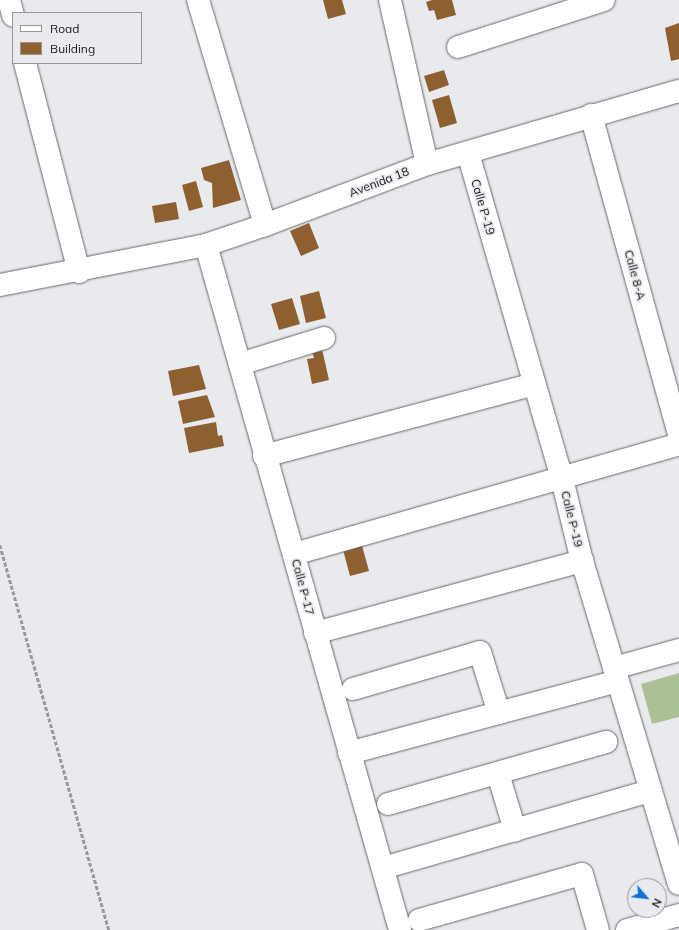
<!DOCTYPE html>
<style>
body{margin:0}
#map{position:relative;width:679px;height:930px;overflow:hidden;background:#e9eaee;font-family:Mulish,sans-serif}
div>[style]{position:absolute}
.green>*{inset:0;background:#acbf95}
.building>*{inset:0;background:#8e6030}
.path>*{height:2.5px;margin-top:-1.25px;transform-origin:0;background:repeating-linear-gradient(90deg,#99999c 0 4px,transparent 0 6px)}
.roads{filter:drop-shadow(0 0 1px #68686c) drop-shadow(0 0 1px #68686c)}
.minor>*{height:22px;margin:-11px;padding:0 11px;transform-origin:11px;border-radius:11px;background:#fff}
span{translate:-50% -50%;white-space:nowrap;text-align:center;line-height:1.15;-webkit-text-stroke:3.5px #e9eaee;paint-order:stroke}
.street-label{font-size:12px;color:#19191a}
.legend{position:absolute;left:12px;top:12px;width:130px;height:52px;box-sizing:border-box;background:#e9eaee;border:1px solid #969699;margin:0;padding:5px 7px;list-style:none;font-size:12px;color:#19191a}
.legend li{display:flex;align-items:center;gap:8px;height:20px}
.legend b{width:20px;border:1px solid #969699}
.north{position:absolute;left:627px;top:878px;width:40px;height:40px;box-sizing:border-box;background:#e9eaee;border:1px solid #969699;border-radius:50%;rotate:118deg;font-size:11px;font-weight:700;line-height:16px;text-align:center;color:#19191a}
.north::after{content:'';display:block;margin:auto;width:14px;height:18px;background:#0c6fd8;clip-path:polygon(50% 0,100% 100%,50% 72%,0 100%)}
</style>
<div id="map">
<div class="green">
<div style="clip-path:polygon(679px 673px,679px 717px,652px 724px,641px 684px)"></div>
</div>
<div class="building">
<div style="clip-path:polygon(323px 0,342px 0,346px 14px,328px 19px)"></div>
<div style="clip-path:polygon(432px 0,452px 0,456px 15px,437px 20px,434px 10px,429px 11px,426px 2px)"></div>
<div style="clip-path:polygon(679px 23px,679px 59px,671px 61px,665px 28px)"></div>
<div style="clip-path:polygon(444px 70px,449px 85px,429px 92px,424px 76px)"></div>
<div style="clip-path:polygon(449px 95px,457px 123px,440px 128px,432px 100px)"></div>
<div style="clip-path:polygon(229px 160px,241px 200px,213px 208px,212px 183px,204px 180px,201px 168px)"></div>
<div style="clip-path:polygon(196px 181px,203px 207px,189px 211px,182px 185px)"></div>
<div style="clip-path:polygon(176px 202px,179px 219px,155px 223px,152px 206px)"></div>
<div style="clip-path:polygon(309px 223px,319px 248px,301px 256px,290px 231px)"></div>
<div style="clip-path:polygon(319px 291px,326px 318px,306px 323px,300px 296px)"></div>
<div style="clip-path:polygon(292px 298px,300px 324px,279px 330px,271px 304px)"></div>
<div style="clip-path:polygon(322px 349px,329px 380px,312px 384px,307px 359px,314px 358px,312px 352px)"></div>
<div style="clip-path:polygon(199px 365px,206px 389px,173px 396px,168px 371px)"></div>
<div style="clip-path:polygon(207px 395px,215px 417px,183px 424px,178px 401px)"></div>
<div style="clip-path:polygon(216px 422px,218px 436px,222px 435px,224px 446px,189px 453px,184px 428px)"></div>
<div style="clip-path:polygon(361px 542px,369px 571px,350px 576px,342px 546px)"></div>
</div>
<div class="path">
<div style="left:0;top:545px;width:400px;rotate:74.2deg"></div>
</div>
<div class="roads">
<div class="minor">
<div style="left:9px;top:0;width:16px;rotate:75deg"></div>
<div style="left:198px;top:0;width:235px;rotate:73.4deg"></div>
<div style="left:390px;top:0;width:168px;rotate:77.3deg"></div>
<div style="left:458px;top:47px;width:153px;rotate:-17.8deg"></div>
<div style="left:25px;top:63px;width:216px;rotate:75.5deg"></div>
<div style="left:591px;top:115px;width:332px;rotate:74.6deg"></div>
<div style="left:468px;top:153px;width:339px;rotate:73.9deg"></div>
<div style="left:562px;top:479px;width:84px;rotate:76.3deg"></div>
<div style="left:582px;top:561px;width:337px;rotate:73.3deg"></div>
<div style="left:206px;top:245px;width:712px;rotate:74.19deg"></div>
<div style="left:0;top:285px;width:210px;rotate:-11deg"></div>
<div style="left:206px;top:245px;width:62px;rotate:-18.7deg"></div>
<div style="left:265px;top:225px;width:173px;rotate:-20.6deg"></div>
<div style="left:427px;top:164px;width:262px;rotate:-16.2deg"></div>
<div style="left:240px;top:364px;width:88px;rotate:-17.2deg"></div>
<div style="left:264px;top:456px;width:280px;rotate:-14.9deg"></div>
<div style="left:294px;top:554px;width:400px;rotate:-15.9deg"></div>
<div style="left:315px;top:633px;width:277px;rotate:-15.1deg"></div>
<div style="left:614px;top:668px;width:67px;rotate:-15.5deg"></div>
<div style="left:353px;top:689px;width:132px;rotate:-16.2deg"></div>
<div style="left:480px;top:652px;width:64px;rotate:72.7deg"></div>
<div style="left:349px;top:753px;width:278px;rotate:-15deg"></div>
<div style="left:498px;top:774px;width:59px;rotate:73.1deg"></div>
<div style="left:388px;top:804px;width:227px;rotate:-15.9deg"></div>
<div style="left:383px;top:868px;width:278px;rotate:-16.1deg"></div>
<div style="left:419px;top:920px;width:169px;rotate:-15.8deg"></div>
<div style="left:582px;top:874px;width:58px;rotate:74.1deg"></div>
<div style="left:627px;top:930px;width:54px;rotate:-16.1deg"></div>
</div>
</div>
<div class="street-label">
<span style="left:379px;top:182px;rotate:-21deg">Avenida 18</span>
<span style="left:483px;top:207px;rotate:74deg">Calle P-19</span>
<span style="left:635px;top:275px;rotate:75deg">Calle 8-A</span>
<span style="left:572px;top:519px;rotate:76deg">Calle P-19</span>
<span style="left:303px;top:587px;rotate:75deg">Calle P-17</span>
</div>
<ul class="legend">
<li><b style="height:5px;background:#fff"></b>Road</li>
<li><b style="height:11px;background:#8e6030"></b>Building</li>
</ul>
<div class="north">N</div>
</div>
